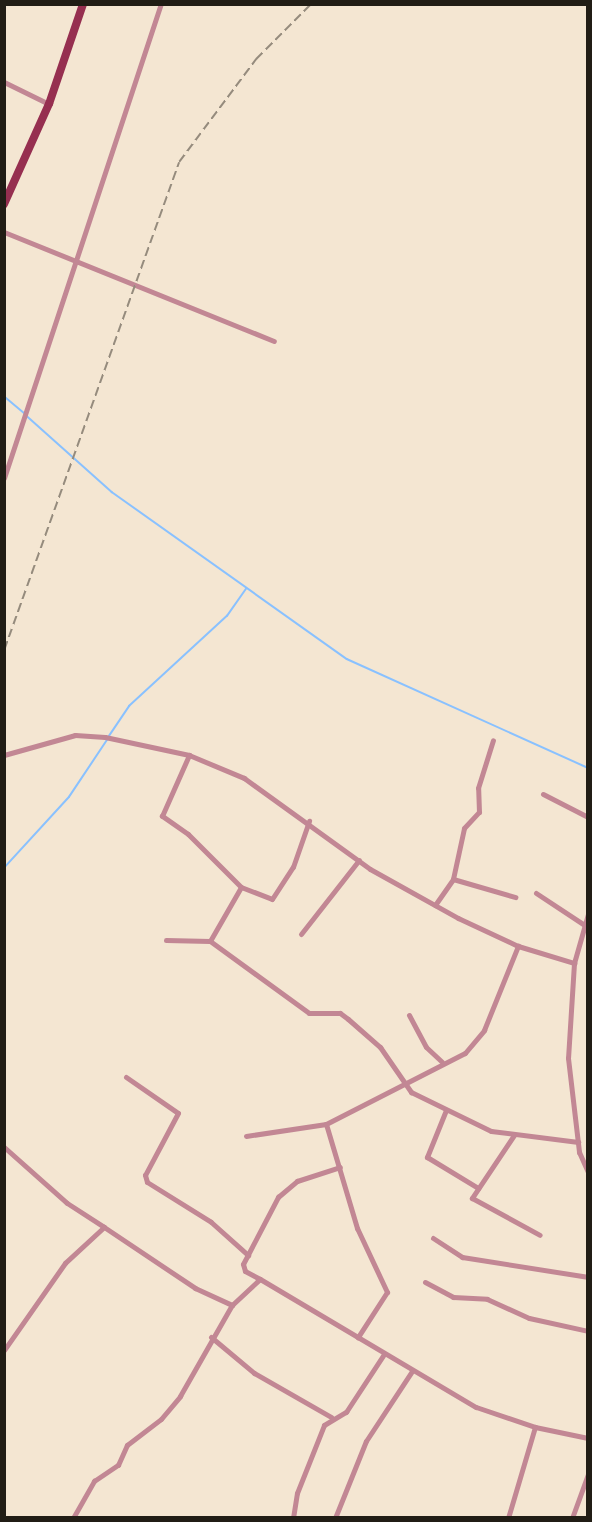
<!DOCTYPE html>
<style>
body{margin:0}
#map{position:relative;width:592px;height:1522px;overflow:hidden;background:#f4e6d2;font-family:Overpass,sans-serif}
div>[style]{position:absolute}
.stream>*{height:1.5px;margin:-0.75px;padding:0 0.75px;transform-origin:0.75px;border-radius:0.75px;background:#89c1ff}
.minor>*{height:5px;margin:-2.5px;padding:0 2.5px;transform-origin:2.5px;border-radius:2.5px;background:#c28794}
.primary>*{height:8px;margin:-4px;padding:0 4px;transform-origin:4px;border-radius:4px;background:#962f50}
.rail>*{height:1.5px;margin-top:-0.75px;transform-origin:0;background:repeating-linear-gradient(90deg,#958b7d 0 9px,transparent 0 13.5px)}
span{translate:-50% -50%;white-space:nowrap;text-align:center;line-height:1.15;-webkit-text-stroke:6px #fff;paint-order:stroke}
.frame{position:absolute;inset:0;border:6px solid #211d15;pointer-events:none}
</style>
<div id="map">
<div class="stream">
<div style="left:4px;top:396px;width:26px;rotate:40deg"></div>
<div style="left:27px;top:416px;width:114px;rotate:41.8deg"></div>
<div style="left:112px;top:492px;width:288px;rotate:35.4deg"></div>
<div style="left:347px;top:659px;width:265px;rotate:24.3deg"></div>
<div style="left:109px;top:736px;width:36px;rotate:-56deg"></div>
<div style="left:129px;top:706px;width:133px;rotate:-42.6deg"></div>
<div style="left:227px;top:616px;width:33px;rotate:-55deg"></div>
<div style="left:4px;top:868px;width:96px;rotate:-47.5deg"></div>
<div style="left:69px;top:797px;width:69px;rotate:-56.3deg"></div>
</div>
<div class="minor">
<div style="left:4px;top:82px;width:50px;rotate:26.1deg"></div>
<div style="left:4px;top:232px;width:291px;rotate:22deg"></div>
<div style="left:4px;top:478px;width:499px;rotate:-71.7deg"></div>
<div style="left:4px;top:755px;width:74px;rotate:-15.7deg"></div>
<div style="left:75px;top:735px;width:30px;rotate:4deg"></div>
<div style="left:105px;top:737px;width:86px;rotate:12.1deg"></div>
<div style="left:189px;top:755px;width:60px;rotate:22.7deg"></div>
<div style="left:244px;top:778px;width:155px;rotate:35.8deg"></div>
<div style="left:370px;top:869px;width:101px;rotate:29.1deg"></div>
<div style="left:458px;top:918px;width:66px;rotate:25deg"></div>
<div style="left:518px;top:946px;width:59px;rotate:16.9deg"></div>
<div style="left:543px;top:794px;width:51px;rotate:27.1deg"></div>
<div style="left:453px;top:879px;width:65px;rotate:16.2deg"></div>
<div style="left:241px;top:887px;width:33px;rotate:21deg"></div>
<div style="left:272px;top:899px;width:38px;rotate:-57deg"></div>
<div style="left:293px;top:867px;width:49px;rotate:-70.8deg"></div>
<div style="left:536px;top:893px;width:56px;rotate:33.4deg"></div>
<div style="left:435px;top:905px;width:32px;rotate:-55deg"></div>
<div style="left:453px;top:879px;width:52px;rotate:-77.8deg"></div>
<div style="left:464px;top:828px;width:22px;rotate:-47deg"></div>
<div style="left:479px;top:812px;width:24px;rotate:-92deg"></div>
<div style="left:478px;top:788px;width:50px;rotate:-72.6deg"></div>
<div style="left:588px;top:914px;width:51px;rotate:105.9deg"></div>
<div style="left:574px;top:963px;width:95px;rotate:93.6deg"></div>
<div style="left:568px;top:1058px;width:95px;rotate:83.3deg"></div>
<div style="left:579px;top:1152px;width:22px;rotate:66deg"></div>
<div style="left:301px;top:934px;width:94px;rotate:-51.9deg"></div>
<div style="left:166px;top:940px;width:44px;rotate:1.3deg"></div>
<div style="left:210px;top:941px;width:62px;rotate:-60.1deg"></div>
<div style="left:241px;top:887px;width:75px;rotate:-135deg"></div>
<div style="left:188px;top:834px;width:32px;rotate:-145deg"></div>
<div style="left:162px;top:816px;width:67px;rotate:-66.1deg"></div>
<div style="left:210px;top:941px;width:122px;rotate:36deg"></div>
<div style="left:309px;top:1013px;width:31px"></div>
<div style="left:340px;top:1013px;width:10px;rotate:37deg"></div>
<div style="left:348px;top:1019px;width:43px;rotate:41.2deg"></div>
<div style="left:380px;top:1047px;width:55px;rotate:55.4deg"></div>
<div style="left:411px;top:1092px;width:89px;rotate:26deg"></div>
<div style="left:491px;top:1131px;width:88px;rotate:7.2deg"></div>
<div style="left:409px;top:1015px;width:36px;rotate:62deg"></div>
<div style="left:426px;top:1047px;width:22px;rotate:43deg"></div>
<div style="left:126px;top:1077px;width:63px;rotate:34.7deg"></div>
<div style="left:178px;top:1113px;width:70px;rotate:118deg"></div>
<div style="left:145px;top:1175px;width:7px;rotate:74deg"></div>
<div style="left:147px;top:1182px;width:75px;rotate:32deg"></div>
<div style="left:211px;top:1222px;width:50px;rotate:41.7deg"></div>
<div style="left:446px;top:1110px;width:51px;rotate:112deg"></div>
<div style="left:427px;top:1157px;width:60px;rotate:31.3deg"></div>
<div style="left:326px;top:1124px;width:109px;rotate:73.4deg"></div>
<div style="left:357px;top:1228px;width:71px;rotate:64.9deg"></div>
<div style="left:387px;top:1292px;width:54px;rotate:122.8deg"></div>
<div style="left:514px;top:1135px;width:76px;rotate:123.7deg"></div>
<div style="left:472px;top:1198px;width:77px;rotate:28.6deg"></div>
<div style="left:246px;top:1136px;width:81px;rotate:-8.5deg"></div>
<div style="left:326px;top:1124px;width:156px;rotate:-27.1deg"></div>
<div style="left:465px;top:1053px;width:30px;rotate:-50deg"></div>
<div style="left:484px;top:1030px;width:91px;rotate:-68deg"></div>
<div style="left:4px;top:1147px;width:84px;rotate:41.6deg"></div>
<div style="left:67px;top:1203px;width:44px;rotate:33deg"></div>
<div style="left:104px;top:1227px;width:53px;rotate:137.3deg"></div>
<div style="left:65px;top:1263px;width:106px;rotate:125deg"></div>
<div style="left:104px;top:1227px;width:110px;rotate:33.8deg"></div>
<div style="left:195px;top:1288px;width:41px;rotate:24.7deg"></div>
<div style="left:232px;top:1305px;width:38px;rotate:-43deg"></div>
<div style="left:260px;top:1279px;width:251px;rotate:30.7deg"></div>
<div style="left:476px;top:1407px;width:62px;rotate:18.7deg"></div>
<div style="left:535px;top:1427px;width:54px;rotate:11.7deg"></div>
<div style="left:433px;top:1238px;width:35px;rotate:33deg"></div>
<div style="left:462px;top:1257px;width:128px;rotate:9deg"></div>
<div style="left:260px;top:1279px;width:17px;rotate:-152deg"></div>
<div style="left:245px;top:1271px;width:7px;rotate:-106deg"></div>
<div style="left:243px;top:1264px;width:76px;rotate:-62.4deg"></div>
<div style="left:278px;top:1197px;width:25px;rotate:-40deg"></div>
<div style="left:297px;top:1181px;width:45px;rotate:-18deg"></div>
<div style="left:425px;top:1282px;width:32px;rotate:28deg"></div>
<div style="left:453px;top:1297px;width:34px;rotate:3deg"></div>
<div style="left:487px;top:1299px;width:46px;rotate:24.3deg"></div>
<div style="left:529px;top:1318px;width:60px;rotate:12.4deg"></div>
<div style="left:211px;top:1337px;width:56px;rotate:39.9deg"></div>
<div style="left:254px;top:1373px;width:89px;rotate:29.7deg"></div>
<div style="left:73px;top:1518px;width:43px;rotate:-60.4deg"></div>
<div style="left:94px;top:1481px;width:29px;rotate:-34deg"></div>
<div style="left:118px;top:1465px;width:22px;rotate:-66deg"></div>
<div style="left:127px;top:1445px;width:43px;rotate:-37.4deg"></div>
<div style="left:161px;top:1419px;width:30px;rotate:-50deg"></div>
<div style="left:180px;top:1396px;width:105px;rotate:-60.3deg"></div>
<div style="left:293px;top:1518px;width:25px;rotate:-81deg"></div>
<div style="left:297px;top:1493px;width:73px;rotate:-68.3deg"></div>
<div style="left:324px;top:1425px;width:26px;rotate:-31deg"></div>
<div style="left:346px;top:1412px;width:69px;rotate:-56.8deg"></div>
<div style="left:335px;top:1518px;width:83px;rotate:-68.1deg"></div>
<div style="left:366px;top:1441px;width:84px;rotate:-56.7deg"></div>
<div style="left:508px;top:1518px;width:95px;rotate:-73.5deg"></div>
<div style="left:572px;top:1518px;width:47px;rotate:-70deg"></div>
</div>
<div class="primary">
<div style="left:4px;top:204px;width:110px;rotate:-65.8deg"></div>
<div style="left:49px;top:104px;width:106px;rotate:-71.2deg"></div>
</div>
<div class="rail">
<div style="left:4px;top:650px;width:518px;rotate:-70.27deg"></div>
<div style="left:179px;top:162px;width:129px;rotate:-53.2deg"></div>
<div style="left:256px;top:59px;width:78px;rotate:-45deg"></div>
</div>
<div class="frame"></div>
</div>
